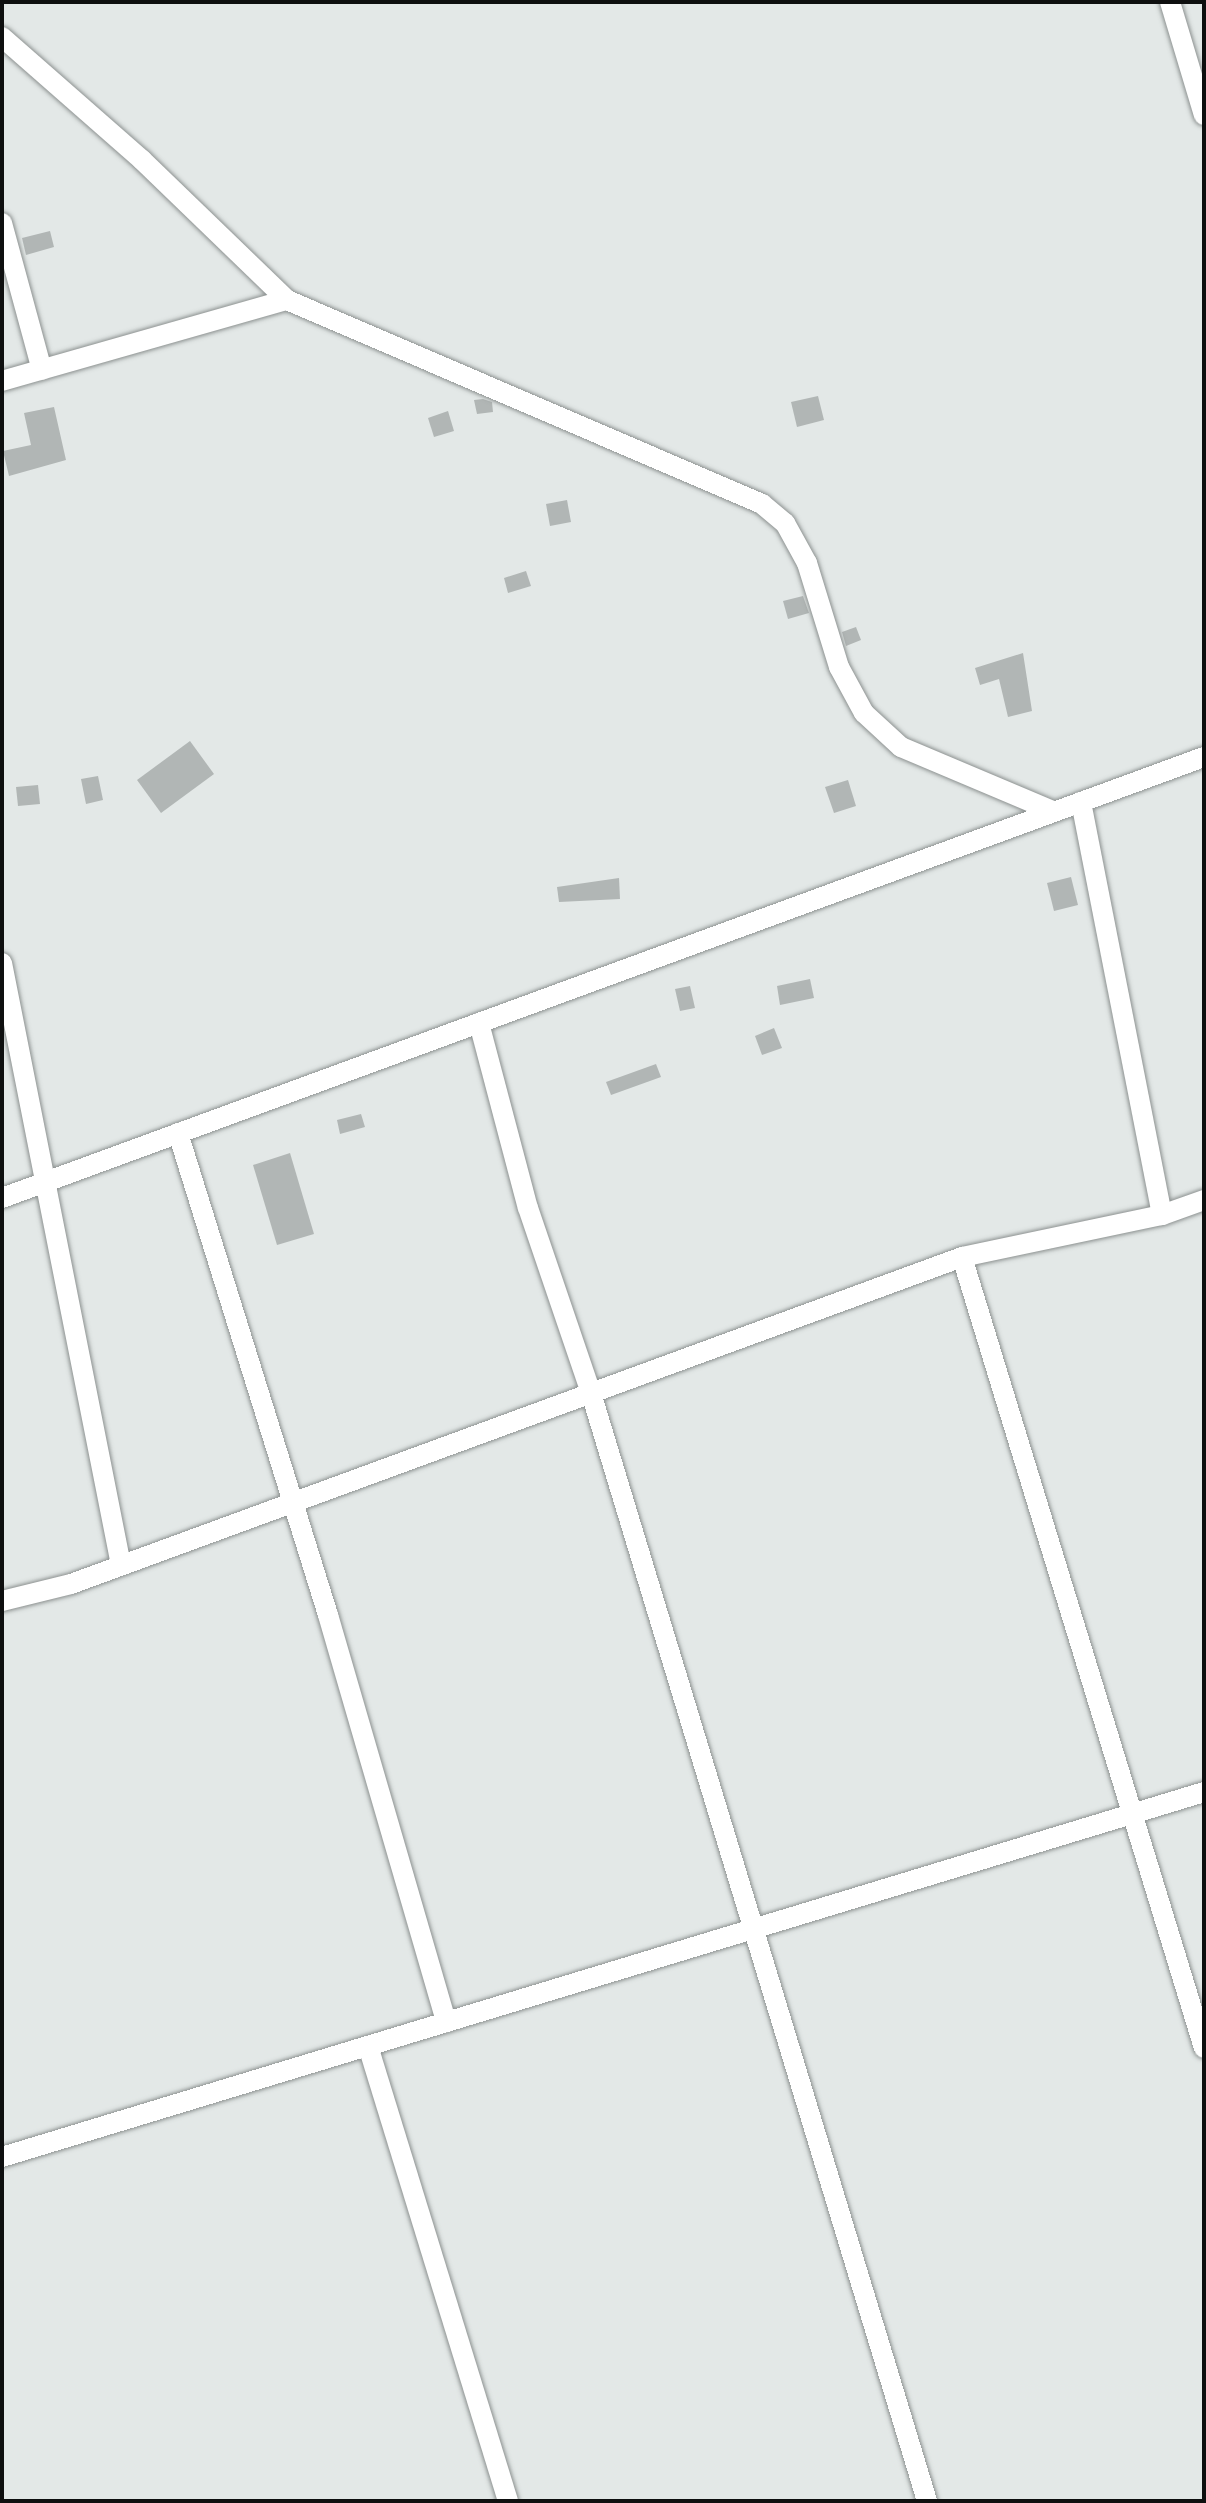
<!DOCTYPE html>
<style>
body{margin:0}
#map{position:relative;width:1206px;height:2503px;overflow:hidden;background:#e3e8e7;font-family:Roboto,sans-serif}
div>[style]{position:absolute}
.building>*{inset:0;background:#b1b6b5}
.roads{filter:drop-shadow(0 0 2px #8c9190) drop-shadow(0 0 2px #8c9190)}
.minor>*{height:20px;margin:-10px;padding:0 10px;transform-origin:10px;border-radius:10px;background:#fff}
span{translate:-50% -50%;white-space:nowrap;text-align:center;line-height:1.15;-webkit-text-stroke:6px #e3e8e7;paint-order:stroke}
.frame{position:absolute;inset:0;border:4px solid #0e0f0f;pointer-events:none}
</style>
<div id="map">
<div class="building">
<div style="clip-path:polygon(50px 231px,54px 247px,26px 255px,22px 238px)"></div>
<div style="clip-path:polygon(818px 396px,824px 420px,797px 427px,791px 402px)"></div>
<div style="clip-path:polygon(483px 399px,492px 402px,493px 412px,477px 414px,474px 400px)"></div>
<div style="clip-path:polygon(54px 407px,66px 460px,9px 476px,3px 451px,31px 445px,24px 413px)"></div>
<div style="clip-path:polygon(448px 411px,454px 431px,434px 437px,428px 418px)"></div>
<div style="clip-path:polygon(567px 500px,571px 522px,550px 526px,546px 504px)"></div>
<div style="clip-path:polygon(526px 571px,531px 586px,508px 593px,504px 578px)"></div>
<div style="clip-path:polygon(803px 596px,809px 613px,788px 619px,783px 601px)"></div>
<div style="clip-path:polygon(856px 627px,861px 640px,846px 646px,842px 632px)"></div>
<div style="clip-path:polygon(1023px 653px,1032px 711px,1008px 717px,999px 679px,980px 685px,975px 668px)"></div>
<div style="clip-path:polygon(190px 741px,214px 774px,161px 813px,137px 780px)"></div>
<div style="clip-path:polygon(98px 776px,103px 800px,86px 804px,81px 779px)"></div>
<div style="clip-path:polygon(848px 780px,856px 806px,834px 813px,825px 787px)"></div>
<div style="clip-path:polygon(38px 785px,40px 804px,18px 806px,16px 787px)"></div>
<div style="clip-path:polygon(1071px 877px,1078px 905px,1054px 911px,1047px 883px)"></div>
<div style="clip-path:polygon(619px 878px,620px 899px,559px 902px,557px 887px)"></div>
<div style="clip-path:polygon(810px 979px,814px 998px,780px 1005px,777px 986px)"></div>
<div style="clip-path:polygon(690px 986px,695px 1008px,680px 1011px,675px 989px)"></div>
<div style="clip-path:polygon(774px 1028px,782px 1048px,762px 1055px,755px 1036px)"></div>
<div style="clip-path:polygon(656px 1064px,661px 1077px,611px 1095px,606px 1082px)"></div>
<div style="clip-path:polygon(361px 1114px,365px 1127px,340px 1134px,337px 1120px)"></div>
<div style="clip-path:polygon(290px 1153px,314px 1234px,277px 1245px,253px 1165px)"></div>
</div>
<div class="roads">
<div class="minor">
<div style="left:1170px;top:2px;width:118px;rotate:73.3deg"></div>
<div style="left:2px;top:37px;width:186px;rotate:41.3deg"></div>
<div style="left:142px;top:160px;width:202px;rotate:44deg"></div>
<div style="left:287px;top:300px;width:517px;rotate:23.24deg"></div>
<div style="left:762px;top:504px;width:30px;rotate:40deg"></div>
<div style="left:785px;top:523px;width:46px;rotate:61.2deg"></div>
<div style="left:807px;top:563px;width:109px;rotate:72.9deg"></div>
<div style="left:839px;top:667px;width:52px;rotate:61.5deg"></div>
<div style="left:864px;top:713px;width:50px;rotate:42.6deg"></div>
<div style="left:901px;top:747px;width:162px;rotate:22.9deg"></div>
<div style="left:2px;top:223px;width:152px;rotate:74.8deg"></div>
<div style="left:2px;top:381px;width:296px;rotate:-15.9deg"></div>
<div style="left:1081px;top:802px;width:421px;rotate:78.9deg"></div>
<div style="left:2px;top:963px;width:614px;rotate:78.82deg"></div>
<div style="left:479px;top:1023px;width:191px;rotate:75.2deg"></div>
<div style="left:528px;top:1208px;width:195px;rotate:71.2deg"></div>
<div style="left:591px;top:1393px;width:1158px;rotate:73.13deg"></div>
<div style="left:178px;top:1133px;width:505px;rotate:72.71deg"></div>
<div style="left:328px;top:1615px;width:424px;rotate:73.8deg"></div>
<div style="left:2px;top:1198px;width:1280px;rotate:-20.15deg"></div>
<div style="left:962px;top:1257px;width:827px;rotate:72.99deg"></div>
<div style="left:2px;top:1601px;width:71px;rotate:-13.8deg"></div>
<div style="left:71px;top:1584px;width:949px;rotate:-20.15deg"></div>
<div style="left:962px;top:1257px;width:204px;rotate:-11.9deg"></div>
<div style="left:1162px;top:1215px;width:45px;rotate:-19.7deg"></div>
<div style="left:368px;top:2046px;width:476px;rotate:72.9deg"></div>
<div style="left:2px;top:2157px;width:1256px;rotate:-16.89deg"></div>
</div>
</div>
<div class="frame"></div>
</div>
